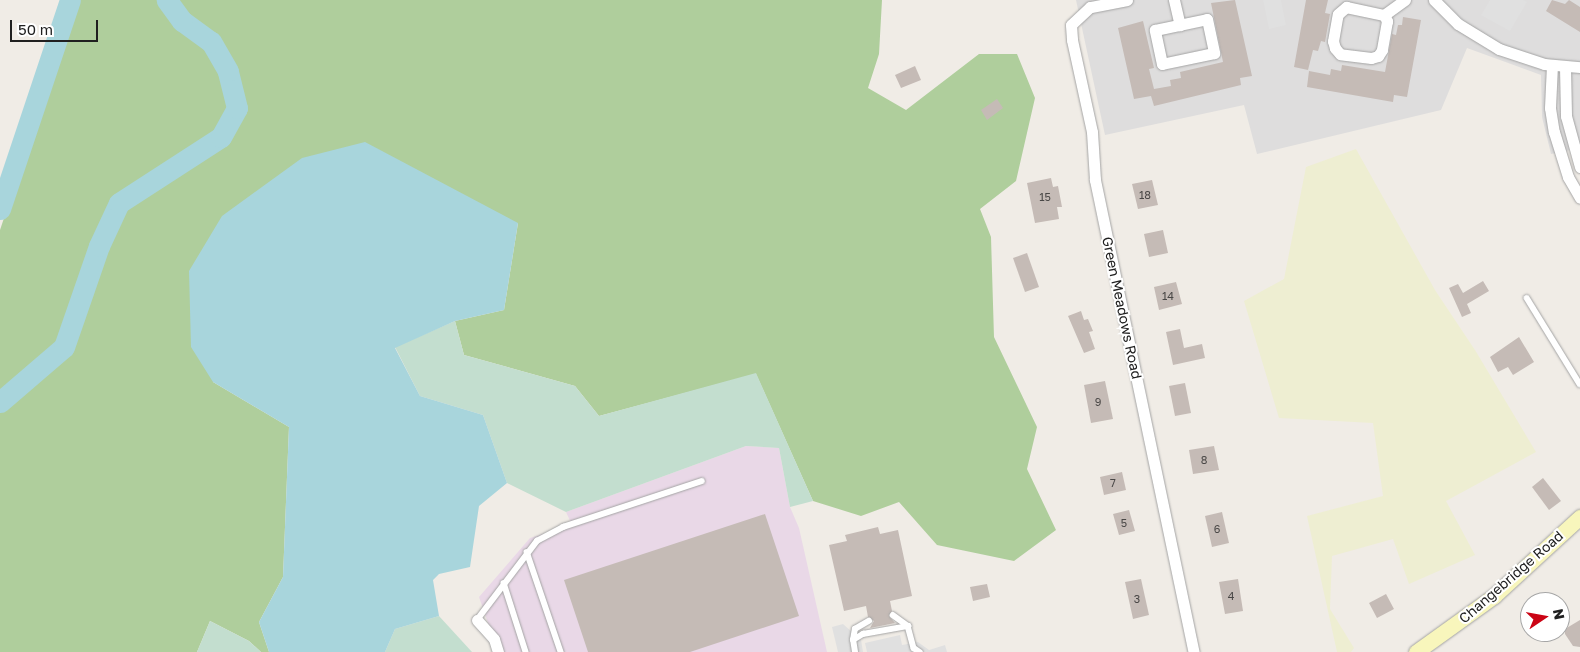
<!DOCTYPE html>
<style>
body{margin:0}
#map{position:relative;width:1580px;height:652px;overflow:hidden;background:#f0ece6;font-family:"Golos Text",sans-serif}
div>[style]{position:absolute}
.residential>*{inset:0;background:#dedddd}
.industrial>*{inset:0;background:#e9d8e7}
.farmland>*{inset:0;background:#eeeed2}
.forest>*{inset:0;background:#afce9c}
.wetland>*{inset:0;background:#c3decf}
.parking>*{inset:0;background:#e0e0e0}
.water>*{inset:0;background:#a8d5dc}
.river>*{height:21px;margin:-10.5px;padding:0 10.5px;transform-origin:10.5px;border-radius:10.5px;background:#a8d5dc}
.building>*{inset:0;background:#c5bbb6}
.roads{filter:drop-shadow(0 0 1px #a4a4a4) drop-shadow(0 0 1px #a4a4a4)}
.lane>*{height:5.5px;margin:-2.75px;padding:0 2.75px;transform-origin:2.75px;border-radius:2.75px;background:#fff}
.street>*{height:11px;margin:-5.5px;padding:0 5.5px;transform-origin:5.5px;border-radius:5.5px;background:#fff}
.secondary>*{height:15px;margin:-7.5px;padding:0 7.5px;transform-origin:7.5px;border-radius:7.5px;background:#f8f6bc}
span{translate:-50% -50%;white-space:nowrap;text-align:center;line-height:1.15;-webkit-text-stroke:4px #fff;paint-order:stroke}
.number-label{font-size:11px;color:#494746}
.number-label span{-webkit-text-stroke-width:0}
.street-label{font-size:14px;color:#202020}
.north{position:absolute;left:1520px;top:592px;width:50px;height:50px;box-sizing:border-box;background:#fff;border:1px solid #a6a6a6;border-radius:50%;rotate:78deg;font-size:14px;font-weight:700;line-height:20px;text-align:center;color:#202020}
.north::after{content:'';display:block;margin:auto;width:18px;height:22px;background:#cb0415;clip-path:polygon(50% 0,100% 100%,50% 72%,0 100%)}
.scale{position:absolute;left:10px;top:20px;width:88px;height:22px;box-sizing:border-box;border:2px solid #202020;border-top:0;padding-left:6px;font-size:15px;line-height:18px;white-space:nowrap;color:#202020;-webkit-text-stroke:4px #fff;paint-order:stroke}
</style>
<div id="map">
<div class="residential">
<div style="clip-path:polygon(1076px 0,1580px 0,1580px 148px,1551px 154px,1542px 117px,1541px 75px,1467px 48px,1441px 110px,1257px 154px,1244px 105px,1105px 135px)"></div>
</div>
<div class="industrial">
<div style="clip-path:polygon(746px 446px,779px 448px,790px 507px,799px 528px,827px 652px,498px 652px,479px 597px,530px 538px,572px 525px,566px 512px)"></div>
</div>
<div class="farmland">
<div style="clip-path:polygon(1356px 149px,1435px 290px,1475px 350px,1536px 452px,1446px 501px,1475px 555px,1409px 584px,1393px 539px,1332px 556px,1330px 609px,1354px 648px,1351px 652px,1337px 652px,1307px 516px,1383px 496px,1373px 423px,1279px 418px,1244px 301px,1284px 279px,1306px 167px)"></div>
</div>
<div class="forest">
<div style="clip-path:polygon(77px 0,882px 0,879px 54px,868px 88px,906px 110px,979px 54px,1017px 54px,1035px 98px,1016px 181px,980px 209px,991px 237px,994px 337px,1037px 427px,1027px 469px,1056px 530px,1014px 561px,937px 545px,899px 502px,861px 516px,813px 501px,756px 374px,599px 416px,575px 386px,464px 355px,455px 321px,504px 310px,518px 223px,213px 382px,289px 427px,283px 577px,259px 622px,269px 652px,261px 652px,249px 641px,210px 621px,197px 652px,0 652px,0 230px)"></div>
</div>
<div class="wetland">
<div style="clip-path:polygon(455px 321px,464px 355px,575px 386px,599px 416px,756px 373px,813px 501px,790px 507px,779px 448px,746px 446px,566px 512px,507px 483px,483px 415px,420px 396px,395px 347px)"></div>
<div style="clip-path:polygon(439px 616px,472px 652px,385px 652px,395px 629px)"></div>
<div style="clip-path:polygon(210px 621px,249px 641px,261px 652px,197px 652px)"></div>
</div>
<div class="parking">
<div style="clip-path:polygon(1263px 0,1281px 0,1286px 25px,1269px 29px)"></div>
<div style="clip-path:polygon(1490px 0,1522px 0,1527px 2px,1510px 31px,1481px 15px)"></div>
<div style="clip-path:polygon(843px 624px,861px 640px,863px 652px,838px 652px,832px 627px)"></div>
<div style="clip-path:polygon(900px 635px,902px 645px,918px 642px,929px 650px,945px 645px,947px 652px,867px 652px,865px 643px)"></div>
</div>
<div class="water">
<div style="clip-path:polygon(365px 142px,518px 223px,504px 310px,455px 321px,395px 348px,420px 396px,483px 415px,507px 483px,479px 506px,470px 567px,439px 574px,433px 580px,439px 616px,395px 629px,385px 652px,269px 652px,259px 622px,283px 577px,289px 427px,213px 382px,191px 347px,189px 271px,222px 216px,302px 158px)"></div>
</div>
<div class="river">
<div style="left:0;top:209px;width:220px;rotate:-71.5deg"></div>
<div style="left:0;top:402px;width:84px;rotate:-40.7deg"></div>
<div style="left:64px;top:347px;width:107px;rotate:-70.9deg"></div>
<div style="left:99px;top:246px;width:47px;rotate:-65.1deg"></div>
<div style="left:119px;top:203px;width:121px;rotate:-32.9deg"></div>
<div style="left:221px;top:137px;width:33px;rotate:-61deg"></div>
<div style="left:237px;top:108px;width:38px;rotate:-104deg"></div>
<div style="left:228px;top:71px;width:34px;rotate:-120deg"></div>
<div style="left:211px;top:42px;width:36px;rotate:-144deg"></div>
<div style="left:182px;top:21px;width:26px;rotate:-126deg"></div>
</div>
<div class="building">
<div style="clip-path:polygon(1235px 0,1252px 76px,1240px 78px,1241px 85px,1154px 106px,1151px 96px,1134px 99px,1118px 28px,1143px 21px,1154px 68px,1149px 69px,1154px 89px,1171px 86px,1170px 80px,1181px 78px,1180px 72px,1223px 62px,1211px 3px)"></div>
<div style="clip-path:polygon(1306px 0,1328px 0,1325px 13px,1330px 14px,1325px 42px,1321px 41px,1318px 51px,1313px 50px,1308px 70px,1294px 67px)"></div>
<div style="clip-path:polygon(1552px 0,1565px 4px,1569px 0,1580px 7px,1580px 32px,1546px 11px)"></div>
<div style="clip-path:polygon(1403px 17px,1421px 20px,1407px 97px,1394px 95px,1393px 102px,1307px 87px,1309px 71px,1330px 75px,1331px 69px,1341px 71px,1342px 65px,1385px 72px,1392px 34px,1396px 35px,1398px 25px,1402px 25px)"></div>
<div style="clip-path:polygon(915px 66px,921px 80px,901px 88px,895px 75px)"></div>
<div style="clip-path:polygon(997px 99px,1003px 108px,987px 120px,981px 110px)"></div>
<div style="clip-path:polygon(1051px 178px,1053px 187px,1058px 186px,1062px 207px,1057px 207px,1059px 219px,1035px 223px,1027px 183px)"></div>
<div style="clip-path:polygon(1152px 180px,1158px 205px,1138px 209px,1132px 184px)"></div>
<div style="clip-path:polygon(1163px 230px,1168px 253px,1149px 257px,1144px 234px)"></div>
<div style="clip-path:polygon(1027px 253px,1039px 287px,1025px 292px,1013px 258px)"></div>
<div style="clip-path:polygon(1483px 281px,1489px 291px,1467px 304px,1471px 313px,1462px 317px,1449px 288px,1458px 284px,1463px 293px)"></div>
<div style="clip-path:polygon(1176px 282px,1182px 304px,1159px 310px,1154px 287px)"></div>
<div style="clip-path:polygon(1081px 311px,1084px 320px,1088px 319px,1093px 331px,1089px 332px,1095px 349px,1084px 353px,1068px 316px)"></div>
<div style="clip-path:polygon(1180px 329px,1184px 348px,1202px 344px,1205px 358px,1173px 365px,1166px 332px)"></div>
<div style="clip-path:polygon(1519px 337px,1534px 362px,1513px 375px,1508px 367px,1498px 372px,1490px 357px)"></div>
<div style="clip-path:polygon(1105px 381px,1113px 419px,1091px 423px,1084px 385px)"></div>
<div style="clip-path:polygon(1185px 383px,1191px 413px,1175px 416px,1169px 386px)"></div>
<div style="clip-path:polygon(1214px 446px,1219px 470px,1193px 474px,1189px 450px)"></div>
<div style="clip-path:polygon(1122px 472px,1126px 490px,1104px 495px,1100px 477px)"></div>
<div style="clip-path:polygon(1543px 478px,1561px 501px,1549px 510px,1532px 487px)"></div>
<div style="clip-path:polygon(1129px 510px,1135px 531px,1119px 535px,1113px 514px)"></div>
<div style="clip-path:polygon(1222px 512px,1229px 543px,1212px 547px,1205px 516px)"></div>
<div style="clip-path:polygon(765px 514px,799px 616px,690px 652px,588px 652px,564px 580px)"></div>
<div style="clip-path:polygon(878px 527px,880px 534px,898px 530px,912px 596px,890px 601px,892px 611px,889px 616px,895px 623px,870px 628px,874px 621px,868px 617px,866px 606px,844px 611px,829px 545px,847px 541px,845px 535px)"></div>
<div style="clip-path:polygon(1141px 579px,1149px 615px,1133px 619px,1125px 582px)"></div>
<div style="clip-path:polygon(1238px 579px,1243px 611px,1225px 614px,1219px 582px)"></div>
<div style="clip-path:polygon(987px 584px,990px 597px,973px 601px,970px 587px)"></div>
<div style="clip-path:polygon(1386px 594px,1394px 609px,1377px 618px,1369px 603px)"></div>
<div style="clip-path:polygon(1580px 620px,1580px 647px,1573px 646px,1565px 634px,1565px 629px)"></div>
</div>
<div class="roads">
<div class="lane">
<div style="left:1527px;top:298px;width:101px;rotate:58.4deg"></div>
<div style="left:527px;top:552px;width:106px;rotate:71.2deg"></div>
<div style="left:504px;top:583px;width:72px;rotate:72.3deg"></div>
<div style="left:893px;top:615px;width:19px;rotate:36deg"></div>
<div style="left:908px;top:626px;width:23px;rotate:75deg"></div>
<div style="left:914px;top:648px;width:7px;rotate:34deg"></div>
<div style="left:477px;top:620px;width:99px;rotate:-52.8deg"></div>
<div style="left:537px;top:541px;width:30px;rotate:-28deg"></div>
<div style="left:563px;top:527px;width:146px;rotate:-18.3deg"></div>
<div style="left:853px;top:640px;width:12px;rotate:-31deg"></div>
<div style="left:863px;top:634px;width:46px;rotate:-10.1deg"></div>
<div style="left:855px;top:652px;width:12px;rotate:-99deg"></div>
<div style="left:853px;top:640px;width:11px;rotate:-80deg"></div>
<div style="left:855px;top:629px;width:16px;rotate:-30deg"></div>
</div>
<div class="street">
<div style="left:1127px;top:0;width:38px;rotate:169deg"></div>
<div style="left:1090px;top:7px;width:26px;rotate:137deg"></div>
<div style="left:1071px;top:25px;width:15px;rotate:86deg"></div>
<div style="left:1072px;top:40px;width:94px;rotate:77.7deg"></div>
<div style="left:1092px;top:132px;width:48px;rotate:86.4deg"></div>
<div style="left:1095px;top:180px;width:482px;rotate:78.2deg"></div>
<div style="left:1174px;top:0;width:26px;rotate:77deg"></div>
<div style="left:1434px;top:0;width:34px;rotate:45deg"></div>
<div style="left:1458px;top:24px;width:48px;rotate:31.4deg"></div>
<div style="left:1499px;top:49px;width:47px;rotate:18.4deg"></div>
<div style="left:1544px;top:64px;width:36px;rotate:5deg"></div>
<div style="left:1346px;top:7px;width:39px;rotate:12deg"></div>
<div style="left:1384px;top:15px;width:7px;rotate:63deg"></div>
<div style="left:1387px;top:21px;width:29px;rotate:100deg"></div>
<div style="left:1382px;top:50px;width:7px;rotate:124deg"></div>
<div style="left:1378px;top:56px;width:7px;rotate:164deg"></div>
<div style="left:1371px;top:58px;width:31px;rotate:-173deg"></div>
<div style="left:1340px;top:54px;width:8px;rotate:-130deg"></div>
<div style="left:1335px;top:48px;width:7px;rotate:-106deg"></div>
<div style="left:1333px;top:41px;width:27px;rotate:-80deg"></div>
<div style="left:1338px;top:14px;width:11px;rotate:-41deg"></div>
<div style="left:1384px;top:15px;width:26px;rotate:-36deg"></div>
<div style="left:1207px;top:19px;width:35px;rotate:78deg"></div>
<div style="left:1214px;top:53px;width:53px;rotate:168.1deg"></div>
<div style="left:1162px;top:64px;width:35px;rotate:-102deg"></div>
<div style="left:1155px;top:30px;width:53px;rotate:-11.9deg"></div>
<div style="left:1552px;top:65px;width:43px;rotate:92.7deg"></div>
<div style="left:1550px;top:108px;width:24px;rotate:81deg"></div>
<div style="left:1554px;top:132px;width:47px;rotate:72.7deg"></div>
<div style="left:1568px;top:177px;width:24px;rotate:60deg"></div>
<div style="left:1565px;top:67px;width:49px;rotate:88.8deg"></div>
<div style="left:1566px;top:116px;width:53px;rotate:74.6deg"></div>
<div style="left:477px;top:620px;width:25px;rotate:48deg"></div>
<div style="left:494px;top:639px;width:14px;rotate:73deg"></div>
</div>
<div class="secondary">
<div style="left:1416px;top:652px;width:96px;rotate:-35.7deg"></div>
<div style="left:1494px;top:596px;width:117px;rotate:-42.6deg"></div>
</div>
</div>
<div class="number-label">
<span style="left:1145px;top:195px">18</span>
<span style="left:1045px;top:197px">15</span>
<span style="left:1168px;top:296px">14</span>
<span style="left:1098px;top:402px">9</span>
<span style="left:1204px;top:460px">8</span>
<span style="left:1113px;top:483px">7</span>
<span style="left:1124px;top:523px">5</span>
<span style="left:1217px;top:529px">6</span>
<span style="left:1231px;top:596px">4</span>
<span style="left:1137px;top:599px">3</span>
</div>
<div class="street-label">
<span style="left:1122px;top:308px;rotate:78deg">Green Meadows Road</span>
<span style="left:1511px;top:577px;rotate:-41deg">Changebridge Road</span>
</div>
<div class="north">N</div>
<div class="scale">50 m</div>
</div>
